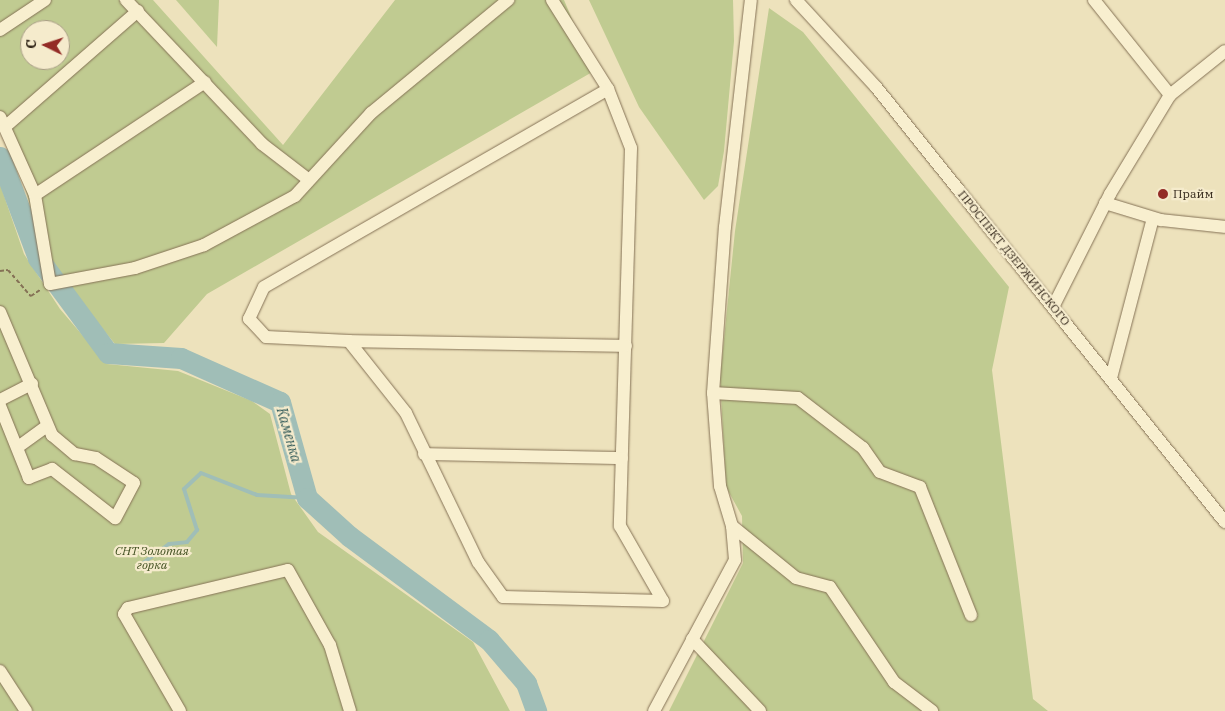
<!DOCTYPE html>
<meta charset="utf-8">
<style>
body{margin:0}
#map{position:relative;width:1225px;height:711px;overflow:hidden;background:#ede2bc;font-family:"IBM Plex Serif",serif}
div>[style]{position:absolute}
.green>*{inset:0;background:#c0cb91}
.stream>*{height:4px;margin:-2px;padding:0 2px;transform-origin:2px;border-radius:2px;background:#a0beb7}
.river>*{height:21px;margin:-10.5px;padding:0 10.5px;transform-origin:10.5px;border-radius:10.5px;background:#a0beb7}
.path>*{height:2px;margin-top:-1px;transform-origin:0;background:repeating-linear-gradient(90deg,#857256 0 4px,transparent 0 6.5px)}
.roads{filter:drop-shadow(0 0 1px #857256) drop-shadow(0 0 1px #857256)}
.minor>*{height:12px;margin:-6px;padding:0 6px;transform-origin:6px;border-radius:6px;background:#f8efcf}
.dots>*{width:14px;height:14px;translate:-50% -50%;box-sizing:border-box;border:2px solid #f5ebcc;border-radius:50%}
span{translate:-50% -50%;white-space:nowrap;text-align:center;line-height:1.15;-webkit-text-stroke:4.5px #f5ebcc;paint-order:stroke}
.poi-label{font-size:12px;color:#34281b}
.left{translate:0 -50%;text-align:left}
.street-label{font-size:12px;color:#34281b}
.park-label{font-size:12px;color:#425021;font-style:italic}
.water-label{font-size:14px;color:#2a5454;font-style:italic}
.north{position:absolute;left:20px;top:20px;width:50px;height:50px;box-sizing:border-box;background:#f5ebcc;border:1px solid #a89d85;border-radius:50%;rotate:274deg;font-size:14px;font-weight:700;line-height:20px;text-align:center;color:#34281b}
.north::after{content:'';display:block;margin:auto;width:18px;height:22px;background:#932c26;clip-path:polygon(50% 0,100% 100%,50% 72%,0 100%)}
</style>
<div id="map">
<div class="green">
<div style="clip-path:polygon(evenodd,0 0,153px 0,283px 145px,395px 0,564px 0,594px 71px,207px 294px,164px 343px,115px 344px,62px 279px,40px 240px,15px 153px,0 127px,0 0,30px 30px,60px 30px,60px 60px,30px 60px,30px 30px)"></div>
<div style="clip-path:polygon(176px 0,219px 0,217px 47px)"></div>
<div style="clip-path:polygon(589px 0,733px 0,734px 41px,724px 151px,718px 186px,704px 200px,639px 107px)"></div>
<div style="clip-path:polygon(769px 8px,803px 32px,1009px 287px,992px 370px,1033px 699px,1048px 711px,669px 711px,743px 563px,742px 516px,726px 487px,720px 378px,735px 231px)"></div>
<div style="clip-path:polygon(0 184px,24px 254px,60px 309px,107px 364px,178px 371px,252px 401px,270px 414px,291px 494px,318px 532px,473px 642px,510px 711px,0 711px)"></div>
</div>
<div class="stream">
<div style="left:143px;top:563px;width:32px;rotate:-36deg"></div>
<div style="left:169px;top:544px;width:18px;rotate:-6deg"></div>
<div style="left:187px;top:542px;width:16px;rotate:-50deg"></div>
<div style="left:197px;top:530px;width:43px;rotate:-107.6deg"></div>
<div style="left:184px;top:489px;width:23px;rotate:-43deg"></div>
<div style="left:201px;top:473px;width:60px;rotate:21.4deg"></div>
<div style="left:257px;top:495px;width:50px;rotate:3.4deg"></div>
</div>
<div class="river">
<div style="left:0;top:157px;width:108px;rotate:69.4deg"></div>
<div style="left:38px;top:258px;width:118px;rotate:53.6deg"></div>
<div style="left:108px;top:353px;width:73px;rotate:3.9deg"></div>
<div style="left:181px;top:358px;width:108px;rotate:24deg"></div>
<div style="left:280px;top:402px;width:100px;rotate:74.3deg"></div>
<div style="left:307px;top:498px;width:57px;rotate:42.1deg"></div>
<div style="left:349px;top:536px;width:174px;rotate:36.6deg"></div>
<div style="left:489px;top:640px;width:57px;rotate:49.3deg"></div>
<div style="left:526px;top:683px;width:30px;rotate:70deg"></div>
</div>
<div class="path">
<div style="left:0;top:271px;width:8px;rotate:-7deg"></div>
<div style="left:8px;top:270px;width:35px;rotate:49deg"></div>
<div style="left:31px;top:296px;width:11px;rotate:-34deg"></div>
</div>
<div class="roads">
<div class="minor">
<div style="left:126px;top:0;width:198px;rotate:46.6deg"></div>
<div style="left:262px;top:144px;width:59px;rotate:37.5deg"></div>
<div style="left:552px;top:0;width:105px;rotate:57.8deg"></div>
<div style="left:796px;top:0;width:118px;rotate:47.4deg"></div>
<div style="left:876px;top:87px;width:558px;rotate:51.26deg"></div>
<div style="left:1094px;top:0;width:122px;rotate:51.3deg"></div>
<div style="left:0;top:30px;width:54px;rotate:-33.7deg"></div>
<div style="left:608px;top:89px;width:63px;rotate:68.7deg"></div>
<div style="left:631px;top:148px;width:378px;rotate:91.7deg"></div>
<div style="left:620px;top:526px;width:86px;rotate:60.2deg"></div>
<div style="left:663px;top:601px;width:160px;rotate:-178.6deg"></div>
<div style="left:503px;top:597px;width:43px;rotate:-125.5deg"></div>
<div style="left:478px;top:562px;width:165px;rotate:-115.8deg"></div>
<div style="left:406px;top:413px;width:92px;rotate:-128.4deg"></div>
<div style="left:349px;top:341px;width:83px;rotate:-177.2deg"></div>
<div style="left:266px;top:337px;width:25px;rotate:-133deg"></div>
<div style="left:249px;top:319px;width:35px;rotate:-65deg"></div>
<div style="left:264px;top:287px;width:397px;rotate:-29.9deg"></div>
<div style="left:0;top:117px;width:85px;rotate:65.8deg"></div>
<div style="left:35px;top:195px;width:90px;rotate:80.4deg"></div>
<div style="left:50px;top:284px;width:86px;rotate:-10.7deg"></div>
<div style="left:135px;top:268px;width:73px;rotate:-18.4deg"></div>
<div style="left:204px;top:245px;width:103px;rotate:-28.3deg"></div>
<div style="left:295px;top:196px;width:113px;rotate:-47.5deg"></div>
<div style="left:371px;top:113px;width:178px;rotate:-39.5deg"></div>
<div style="left:6px;top:126px;width:175px;rotate:-41.1deg"></div>
<div style="left:35px;top:195px;width:204px;rotate:-33.6deg"></div>
<div style="left:1105px;top:203px;width:59px;rotate:16.9deg"></div>
<div style="left:1161px;top:220px;width:64px;rotate:6.2deg"></div>
<div style="left:1053px;top:307px;width:127px;rotate:-63.2deg"></div>
<div style="left:1110px;top:194px;width:116px;rotate:-58.8deg"></div>
<div style="left:1170px;top:95px;width:70px;rotate:-38.7deg"></div>
<div style="left:0;top:312px;width:134px;rotate:67.1deg"></div>
<div style="left:52px;top:435px;width:30px;rotate:40deg"></div>
<div style="left:75px;top:454px;width:21px;rotate:11deg"></div>
<div style="left:96px;top:458px;width:45px;rotate:33.3deg"></div>
<div style="left:134px;top:483px;width:40px;rotate:118deg"></div>
<div style="left:115px;top:518px;width:80px;rotate:-142.1deg"></div>
<div style="left:52px;top:469px;width:25px;rotate:159deg"></div>
<div style="left:29px;top:478px;width:78px;rotate:-111.9deg"></div>
<div style="left:349px;top:341px;width:277px;rotate:1deg"></div>
<div style="left:1111px;top:378px;width:165px;rotate:-75.3deg"></div>
<div style="left:713px;top:393px;width:85px;rotate:3.4deg"></div>
<div style="left:798px;top:398px;width:82px;rotate:37.6deg"></div>
<div style="left:863px;top:448px;width:29px;rotate:55deg"></div>
<div style="left:880px;top:472px;width:43px;rotate:20.6deg"></div>
<div style="left:920px;top:487px;width:138px;rotate:68.3deg"></div>
<div style="left:0;top:400px;width:36px;rotate:-27deg"></div>
<div style="left:18px;top:447px;width:36px;rotate:-36deg"></div>
<div style="left:424px;top:454px;width:198px;rotate:1.2deg"></div>
<div style="left:732px;top:526px;width:82px;rotate:39.1deg"></div>
<div style="left:796px;top:578px;width:35px;rotate:15deg"></div>
<div style="left:830px;top:587px;width:115px;rotate:56deg"></div>
<div style="left:894px;top:682px;width:48px;rotate:37.3deg"></div>
<div style="left:692px;top:639px;width:99px;rotate:46.6deg"></div>
<div style="left:0;top:671px;width:48px;rotate:57deg"></div>
<div style="left:180px;top:711px;width:112px;rotate:-120deg"></div>
<div style="left:124px;top:614px;width:7px;rotate:-56deg"></div>
<div style="left:128px;top:608px;width:164px;rotate:-13.4deg"></div>
<div style="left:288px;top:570px;width:86px;rotate:60.8deg"></div>
<div style="left:330px;top:645px;width:69px;rotate:73.1deg"></div>
<div style="left:654px;top:711px;width:171px;rotate:-61.8deg"></div>
<div style="left:735px;top:560px;width:34px;rotate:-95deg"></div>
<div style="left:732px;top:526px;width:42px;rotate:-106.7deg"></div>
<div style="left:720px;top:486px;width:93px;rotate:-94.3deg"></div>
<div style="left:713px;top:393px;width:166px;rotate:-85.9deg"></div>
<div style="left:725px;top:227px;width:228px;rotate:-83.5deg"></div>
</div>
</div>
<div class="dots">
<div style="left:1163px;top:194px;background:#932c26"></div>
</div>
<div class="poi-label">
<span class="left" style="left:1173px;top:194px">Прайм</span>
</div>
<div class="street-label">
<span style="left:1014px;top:258px;rotate:51deg">ПРОСПЕКТ ДЗЕРЖИНСКОГО</span>
</div>
<div class="park-label">
<span style="left:152px;top:558px">СНТ Золотая<br>горка</span>
</div>
<div class="water-label">
<span style="left:289px;top:435px;rotate:74deg">Каменка</span>
</div>
<div class="north">С</div>
</div>
